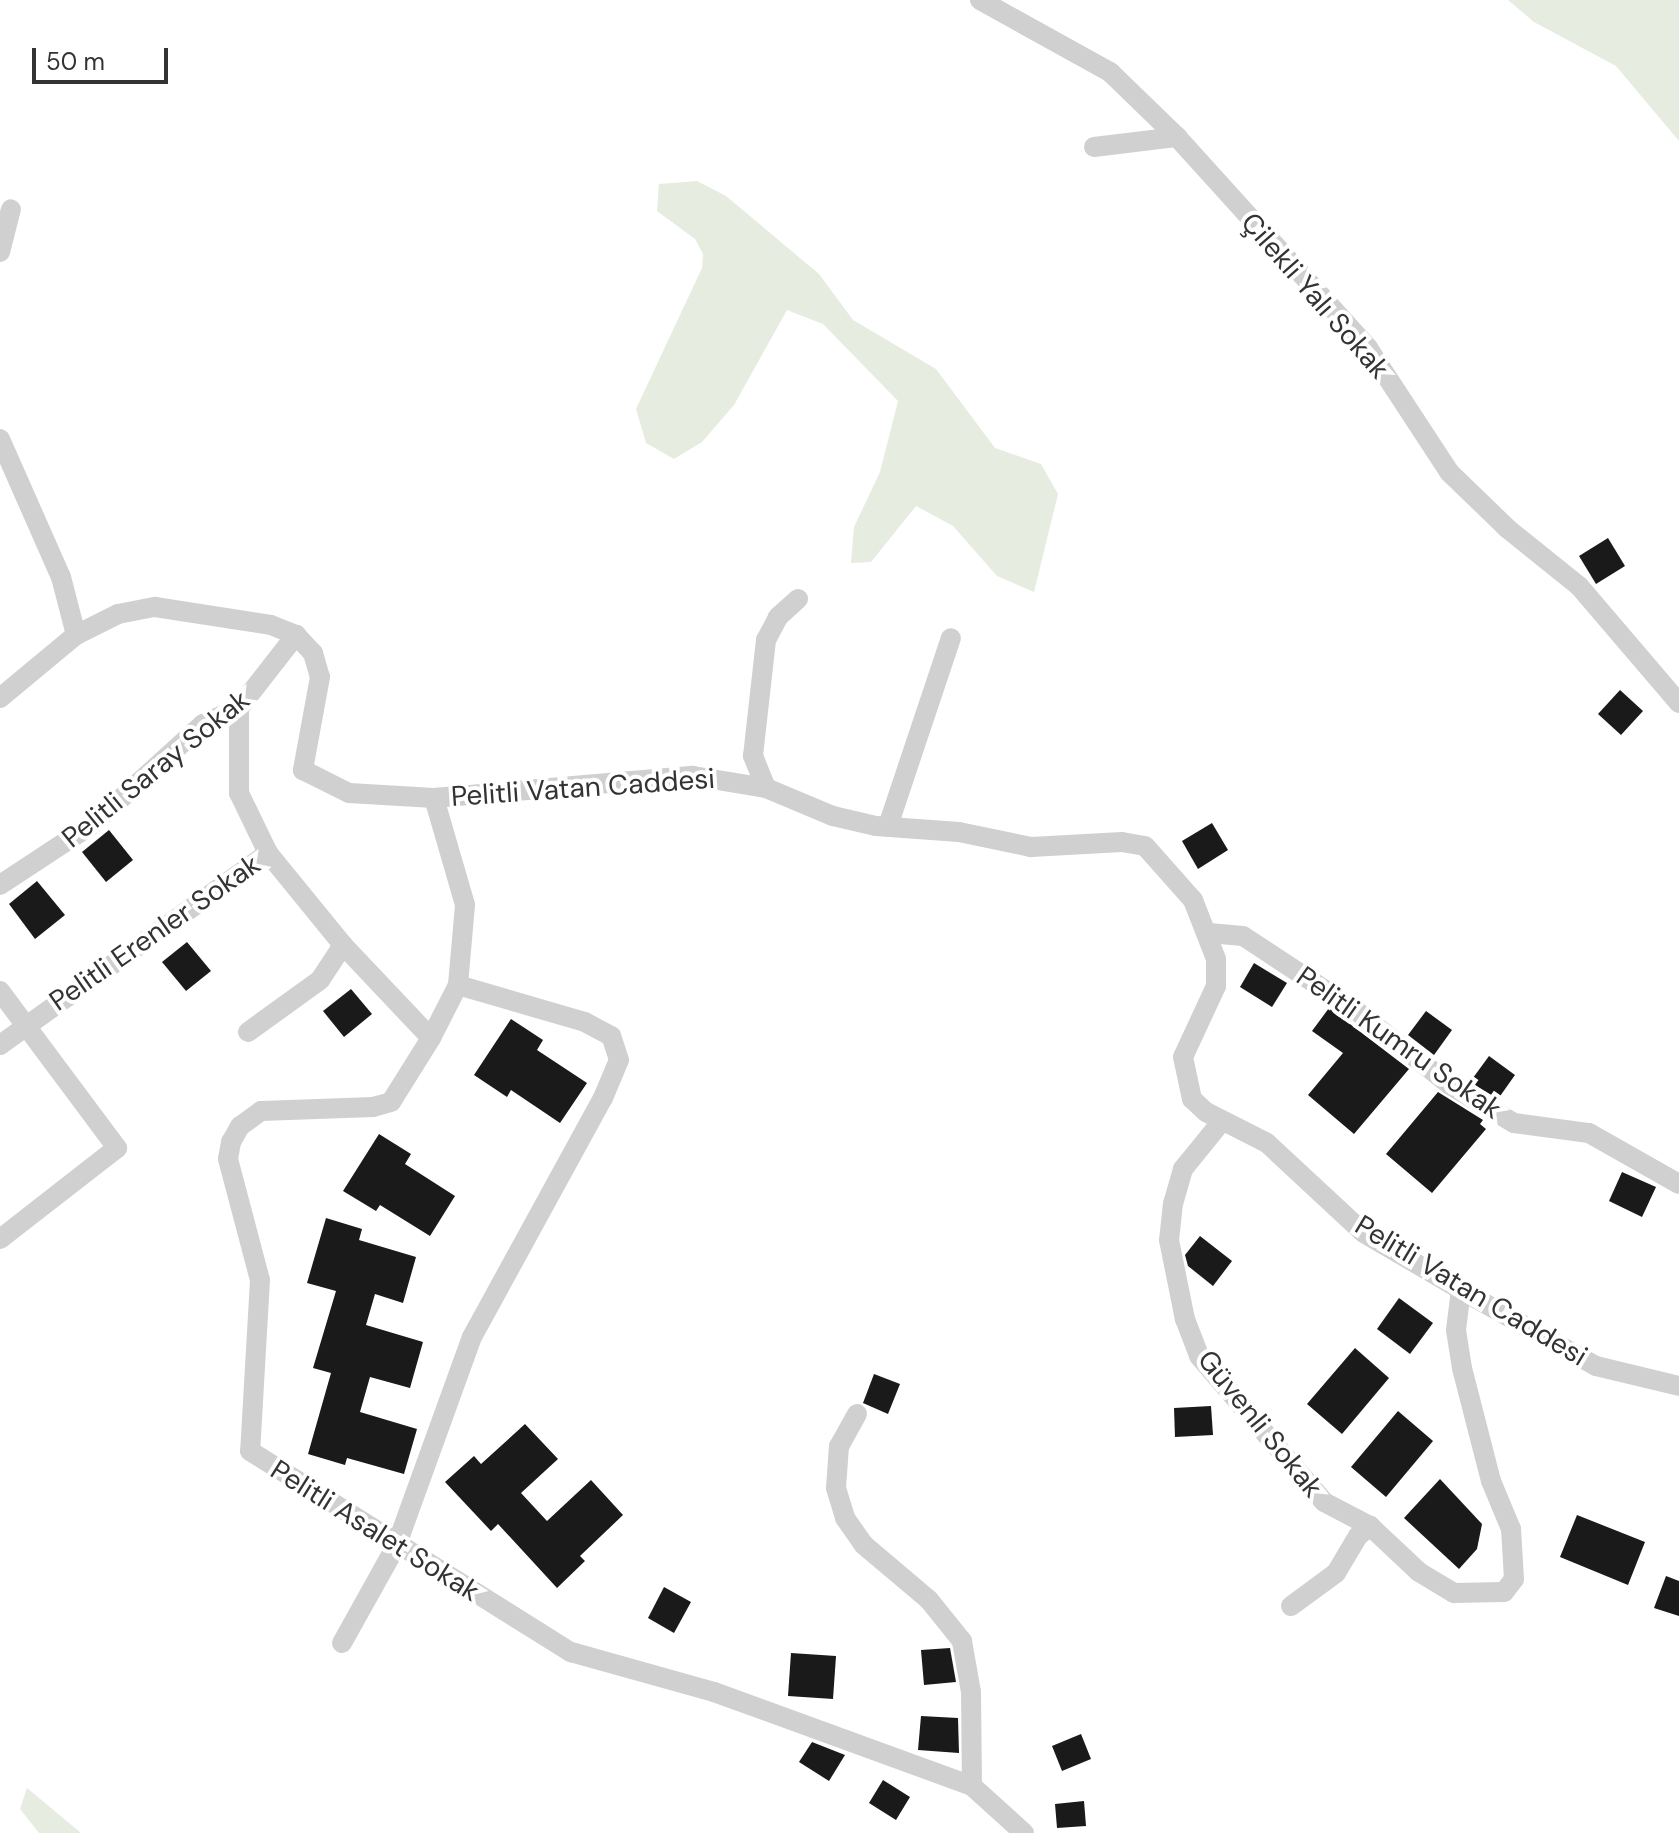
<!DOCTYPE html>
<meta charset="utf-8">
<style>
body{margin:0}
#map{position:relative;width:1679px;height:1833px;overflow:hidden;background:#fff;font-family:"DM Sans",sans-serif}
div>[style]{position:absolute}
.green>*{inset:0;background:#e6ecdf}
.building>*{inset:0;background:#1a1a1a}
.minor>*{height:20px;margin:-10px;padding:0 10px;transform-origin:10px;border-radius:10px;background:#d0d0d0}
span{translate:-50% -50%;white-space:nowrap;text-align:center;line-height:1.15;-webkit-text-stroke:8px #fff;paint-order:stroke}
.street-label{font-size:28px;color:#333}
.scale{position:absolute;left:32px;top:48px;width:136px;height:36px;box-sizing:border-box;border:4px solid #333;border-top:0;padding-left:10px;font-size:24px;line-height:28px;white-space:nowrap;color:#333;-webkit-text-stroke:6px #fff;paint-order:stroke}
</style>
<div id="map">
<div class="green">
<div style="clip-path:polygon(1508px 0,1679px 0,1679px 141px,1616px 66px,1534px 22px)"></div>
<div style="clip-path:polygon(697px 181px,726px 196px,819px 274px,853px 320px,936px 369px,995px 448px,1041px 464px,1058px 494px,1034px 592px,997px 576px,953px 526px,916px 506px,871px 562px,851px 563px,854px 527px,880px 472px,898px 401px,823px 324px,787px 310px,734px 405px,702px 442px,674px 459px,646px 443px,636px 409px,702px 268px,703px 254px,695px 239px,657px 211px,659px 184px)"></div>
<div style="clip-path:polygon(27px 1788px,81px 1833px,39px 1833px,20px 1809px)"></div>
</div>
<div class="building">
<div style="clip-path:polygon(1608px 538px,1625px 566px,1596px 584px,1579px 556px)"></div>
<div style="clip-path:polygon(1620px 690px,1643px 711px,1621px 735px,1598px 714px)"></div>
<div style="clip-path:polygon(1212px 823px,1228px 850px,1198px 869px,1182px 841px)"></div>
<div style="clip-path:polygon(109px 830px,133px 860px,106px 882px,82px 852px)"></div>
<div style="clip-path:polygon(37px 881px,65px 915px,35px 939px,9px 904px)"></div>
<div style="clip-path:polygon(187px 942px,211px 971px,186px 991px,162px 962px)"></div>
<div style="clip-path:polygon(1254px 963px,1287px 983px,1272px 1007px,1240px 987px)"></div>
<div style="clip-path:polygon(351px 989px,372px 1014px,344px 1037px,323px 1011px)"></div>
<div style="clip-path:polygon(1329px 1008px,1409px 1069px,1354px 1134px,1308px 1095px,1343px 1053px,1312px 1031px)"></div>
<div style="clip-path:polygon(1426px 1011px,1452px 1030px,1434px 1055px,1408px 1035px)"></div>
<div style="clip-path:polygon(511px 1019px,543px 1040px,537px 1050px,587px 1083px,560px 1123px,511px 1090px,507px 1097px,474px 1075px)"></div>
<div style="clip-path:polygon(1489px 1056px,1515px 1075px,1498px 1099px,1470px 1082px)"></div>
<div style="clip-path:polygon(1438px 1092px,1483px 1120px,1480px 1124px,1486px 1129px,1432px 1193px,1386px 1154px)"></div>
<div style="clip-path:polygon(379px 1134px,411px 1154px,405px 1164px,455px 1196px,430px 1236px,380px 1205px,376px 1211px,343px 1191px)"></div>
<div style="clip-path:polygon(1622px 1172px,1656px 1187px,1642px 1217px,1609px 1201px)"></div>
<div style="clip-path:polygon(326px 1218px,362px 1229px,359px 1240px,416px 1257px,403px 1303px,375px 1294px,366px 1325px,423px 1342px,410px 1388px,370px 1377px,360px 1412px,417px 1429px,404px 1474px,347px 1458px,345px 1465px,308px 1454px,331px 1373px,313px 1368px,336px 1291px,307px 1283px)"></div>
<div style="clip-path:polygon(1200px 1236px,1232px 1261px,1213px 1286px,1188px 1266px,1185px 1255px)"></div>
<div style="clip-path:polygon(1399px 1298px,1433px 1323px,1410px 1354px,1377px 1329px)"></div>
<div style="clip-path:polygon(1355px 1348px,1389px 1378px,1342px 1434px,1307px 1404px)"></div>
<div style="clip-path:polygon(874px 1374px,900px 1384px,888px 1414px,863px 1403px)"></div>
<div style="clip-path:polygon(1211px 1406px,1213px 1435px,1175px 1437px,1174px 1408px)"></div>
<div style="clip-path:polygon(1398px 1411px,1433px 1441px,1386px 1497px,1351px 1467px)"></div>
<div style="clip-path:polygon(525px 1424px,558px 1459px,521px 1493px,547px 1521px,591px 1480px,623px 1515px,580px 1556px,585px 1561px,557px 1588px,498px 1524px,491px 1531px,445px 1482px,474px 1456px,481px 1464px)"></div>
<div style="clip-path:polygon(1440px 1479px,1482px 1524px,1477px 1549px,1459px 1569px,1404px 1518px)"></div>
<div style="clip-path:polygon(1577px 1515px,1645px 1542px,1628px 1585px,1560px 1557px)"></div>
<div style="clip-path:polygon(1666px 1576px,1679px 1581px,1679px 1616px,1654px 1608px)"></div>
<div style="clip-path:polygon(664px 1587px,691px 1602px,674px 1633px,648px 1618px)"></div>
<div style="clip-path:polygon(950px 1648px,956px 1682px,924px 1685px,921px 1650px)"></div>
<div style="clip-path:polygon(791px 1653px,836px 1656px,833px 1699px,788px 1696px)"></div>
<div style="clip-path:polygon(921px 1716px,958px 1718px,959px 1753px,918px 1750px)"></div>
<div style="clip-path:polygon(1081px 1734px,1091px 1759px,1062px 1771px,1052px 1746px)"></div>
<div style="clip-path:polygon(812px 1742px,845px 1755px,829px 1781px,799px 1762px)"></div>
<div style="clip-path:polygon(883px 1780px,910px 1797px,896px 1820px,869px 1803px)"></div>
<div style="clip-path:polygon(1084px 1801px,1086px 1826px,1057px 1828px,1055px 1804px)"></div>
</div>
<div class="minor">
<div style="left:980px;top:0;width:149px;rotate:29deg"></div>
<div style="left:1110px;top:72px;width:93px;rotate:44.1deg"></div>
<div style="left:1177px;top:137px;width:285px;rotate:47.8deg"></div>
<div style="left:1368px;top:348px;width:148px;rotate:56.8deg"></div>
<div style="left:1449px;top:472px;width:82px;rotate:44deg"></div>
<div style="left:1508px;top:529px;width:91px;rotate:38.8deg"></div>
<div style="left:1579px;top:586px;width:154px;rotate:49.5deg"></div>
<div style="left:1094px;top:147px;width:84px;rotate:-6.9deg"></div>
<div style="left:0;top:252px;width:44px;rotate:-75.7deg"></div>
<div style="left:0;top:439px;width:151px;rotate:66.2deg"></div>
<div style="left:61px;top:577px;width:60px;rotate:75.5deg"></div>
<div style="left:0;top:698px;width:99px;rotate:-39.7deg"></div>
<div style="left:76px;top:635px;width:47px;rotate:-26.6deg"></div>
<div style="left:118px;top:614px;width:38px;rotate:-11deg"></div>
<div style="left:155px;top:607px;width:117px;rotate:8.8deg"></div>
<div style="left:271px;top:625px;width:27px;rotate:22deg"></div>
<div style="left:296px;top:635px;width:25px;rotate:47deg"></div>
<div style="left:313px;top:653px;width:25px;rotate:74deg"></div>
<div style="left:320px;top:677px;width:95px;rotate:100.4deg"></div>
<div style="left:303px;top:770px;width:51px;rotate:26.6deg"></div>
<div style="left:349px;top:793px;width:85px;rotate:3.4deg"></div>
<div style="left:434px;top:798px;width:260px;rotate:-4.9deg"></div>
<div style="left:693px;top:776px;width:74px;rotate:9.3deg"></div>
<div style="left:766px;top:788px;width:73px;rotate:22.7deg"></div>
<div style="left:833px;top:816px;width:44px;rotate:13.1deg"></div>
<div style="left:876px;top:826px;width:83px;rotate:4.1deg"></div>
<div style="left:959px;top:832px;width:74px;rotate:11.8deg"></div>
<div style="left:1031px;top:847px;width:91px;rotate:-3.1deg"></div>
<div style="left:1122px;top:842px;width:23px;rotate:10deg"></div>
<div style="left:1145px;top:846px;width:72px;rotate:48.4deg"></div>
<div style="left:1193px;top:900px;width:63px;rotate:68.7deg"></div>
<div style="left:1216px;top:959px;width:27px;rotate:90deg"></div>
<div style="left:1216px;top:986px;width:78px;rotate:114.9deg"></div>
<div style="left:1183px;top:1057px;width:43px;rotate:77.9deg"></div>
<div style="left:1192px;top:1099px;width:19px;rotate:43deg"></div>
<div style="left:1206px;top:1112px;width:68px;rotate:26.9deg"></div>
<div style="left:1267px;top:1143px;width:132px;rotate:42.9deg"></div>
<div style="left:1364px;top:1233px;width:113px;rotate:30.4deg"></div>
<div style="left:1461px;top:1290px;width:155px;rotate:29.4deg"></div>
<div style="left:1596px;top:1366px;width:85px;rotate:13.5deg"></div>
<div style="left:239px;top:708px;width:85px;rotate:90deg"></div>
<div style="left:239px;top:793px;width:67px;rotate:64.2deg"></div>
<div style="left:766px;top:788px;width:35px;rotate:-112deg"></div>
<div style="left:753px;top:756px;width:117px;rotate:-83.6deg"></div>
<div style="left:766px;top:640px;width:26px;rotate:-62deg"></div>
<div style="left:778px;top:617px;width:27px;rotate:-42deg"></div>
<div style="left:434px;top:798px;width:111px;rotate:73.8deg"></div>
<div style="left:465px;top:905px;width:80px;rotate:95deg"></div>
<div style="left:458px;top:985px;width:59px;rotate:117deg"></div>
<div style="left:431px;top:1038px;width:75px;rotate:122deg"></div>
<div style="left:391px;top:1102px;width:19px;rotate:164deg"></div>
<div style="left:373px;top:1107px;width:112px;rotate:178deg"></div>
<div style="left:261px;top:1111px;width:26px;rotate:144deg"></div>
<div style="left:240px;top:1126px;width:18px;rotate:119deg"></div>
<div style="left:231px;top:1142px;width:17px;rotate:100deg"></div>
<div style="left:228px;top:1159px;width:125px;rotate:75.2deg"></div>
<div style="left:260px;top:1280px;width:171px;rotate:93.3deg"></div>
<div style="left:250px;top:1451px;width:379px;rotate:32.1deg"></div>
<div style="left:571px;top:1652px;width:148px;rotate:15.6deg"></div>
<div style="left:714px;top:1692px;width:275px;rotate:20deg"></div>
<div style="left:972px;top:1786px;width:70px;rotate:42.1deg"></div>
<div style="left:888px;top:826px;width:198px;rotate:-71.5deg"></div>
<div style="left:0;top:885px;width:113px;rotate:-33.4deg"></div>
<div style="left:94px;top:823px;width:147px;rotate:-42.2deg"></div>
<div style="left:203px;top:724px;width:39px;rotate:-24deg"></div>
<div style="left:239px;top:708px;width:93px;rotate:-52deg"></div>
<div style="left:1209px;top:933px;width:34px;rotate:5deg"></div>
<div style="left:1243px;top:936px;width:133px;rotate:33.3deg"></div>
<div style="left:1354px;top:1009px;width:122px;rotate:38.4deg"></div>
<div style="left:1450px;top:1085px;width:74px;rotate:30.7deg"></div>
<div style="left:1514px;top:1123px;width:76px;rotate:7.6deg"></div>
<div style="left:1589px;top:1133px;width:103px;rotate:29.5deg"></div>
<div style="left:0;top:991px;width:196px;rotate:53.3deg"></div>
<div style="left:117px;top:1148px;width:148px;rotate:142.1deg"></div>
<div style="left:248px;top:1032px;width:89px;rotate:-35.8deg"></div>
<div style="left:320px;top:980px;width:42px;rotate:-56.7deg"></div>
<div style="left:0;top:1045px;width:330px;rotate:-35.6deg"></div>
<div style="left:268px;top:853px;width:119px;rotate:50.8deg"></div>
<div style="left:343px;top:945px;width:128px;rotate:46.6deg"></div>
<div style="left:1222px;top:1121px;width:62px;rotate:129.1deg"></div>
<div style="left:1183px;top:1169px;width:35px;rotate:106deg"></div>
<div style="left:1173px;top:1203px;width:37px;rotate:96deg"></div>
<div style="left:1169px;top:1240px;width:81px;rotate:78.6deg"></div>
<div style="left:1185px;top:1319px;width:40px;rotate:69deg"></div>
<div style="left:1199px;top:1356px;width:192px;rotate:49.4deg"></div>
<div style="left:1324px;top:1502px;width:52px;rotate:27.6deg"></div>
<div style="left:857px;top:1414px;width:37px;rotate:119deg"></div>
<div style="left:839px;top:1446px;width:42px;rotate:94.1deg"></div>
<div style="left:836px;top:1488px;width:31px;rotate:73deg"></div>
<div style="left:845px;top:1518px;width:33px;rotate:55deg"></div>
<div style="left:864px;top:1545px;width:85px;rotate:40.2deg"></div>
<div style="left:929px;top:1600px;width:53px;rotate:51.2deg"></div>
<div style="left:962px;top:1641px;width:52px;rotate:80deg"></div>
<div style="left:971px;top:1692px;width:94px;rotate:89.4deg"></div>
<div style="left:1291px;top:1606px;width:56px;rotate:-36.3deg"></div>
<div style="left:1336px;top:1573px;width:43px;rotate:-59.3deg"></div>
<div style="left:1358px;top:1536px;width:16px;rotate:-40deg"></div>
<div style="left:1370px;top:1526px;width:67px;rotate:43.2deg"></div>
<div style="left:1419px;top:1572px;width:41px;rotate:31deg"></div>
<div style="left:1454px;top:1593px;width:50px;rotate:-1.1deg"></div>
<div style="left:1504px;top:1592px;width:16px;rotate:-52deg"></div>
<div style="left:1514px;top:1579px;width:50px;rotate:-93.4deg"></div>
<div style="left:1511px;top:1529px;width:52px;rotate:-112.6deg"></div>
<div style="left:1491px;top:1481px;width:117px;rotate:-104.4deg"></div>
<div style="left:1462px;top:1368px;width:38px;rotate:-99deg"></div>
<div style="left:1456px;top:1330px;width:40px;rotate:-82.9deg"></div>
<div style="left:342px;top:1643px;width:113px;rotate:-60.9deg"></div>
<div style="left:397px;top:1544px;width:220px;rotate:-70.1deg"></div>
<div style="left:472px;top:1337px;width:273px;rotate:-61.3deg"></div>
<div style="left:603px;top:1098px;width:41px;rotate:-67.2deg"></div>
<div style="left:619px;top:1060px;width:25px;rotate:-108deg"></div>
<div style="left:611px;top:1036px;width:30px;rotate:-152deg"></div>
<div style="left:585px;top:1022px;width:132px;rotate:-163.8deg"></div>
</div>
<div class="street-label">
<span style="left:1315px;top:296px;rotate:49deg">Çilekli Yalı Sokak</span>
<span style="left:156px;top:769px;rotate:-39deg">Pelitli Saray Sokak</span>
<span style="left:583px;top:788px;rotate:-4deg">Pelitli Vatan Caddesi</span>
<span style="left:155px;top:933px;rotate:-35deg">Pelitli Erenler Sokak</span>
<span style="left:1399px;top:1043px;rotate:35deg">Pelitli Kumru Sokak</span>
<span style="left:1471px;top:1291px;rotate:31deg">Pelitli Vatan Caddesi</span>
<span style="left:1260px;top:1424px;rotate:51deg">Güvenli Sokak</span>
<span style="left:375px;top:1531px;rotate:32deg">Pelitli Asalet Sokak</span>
</div>
<div class="scale">50 m</div>
</div>
